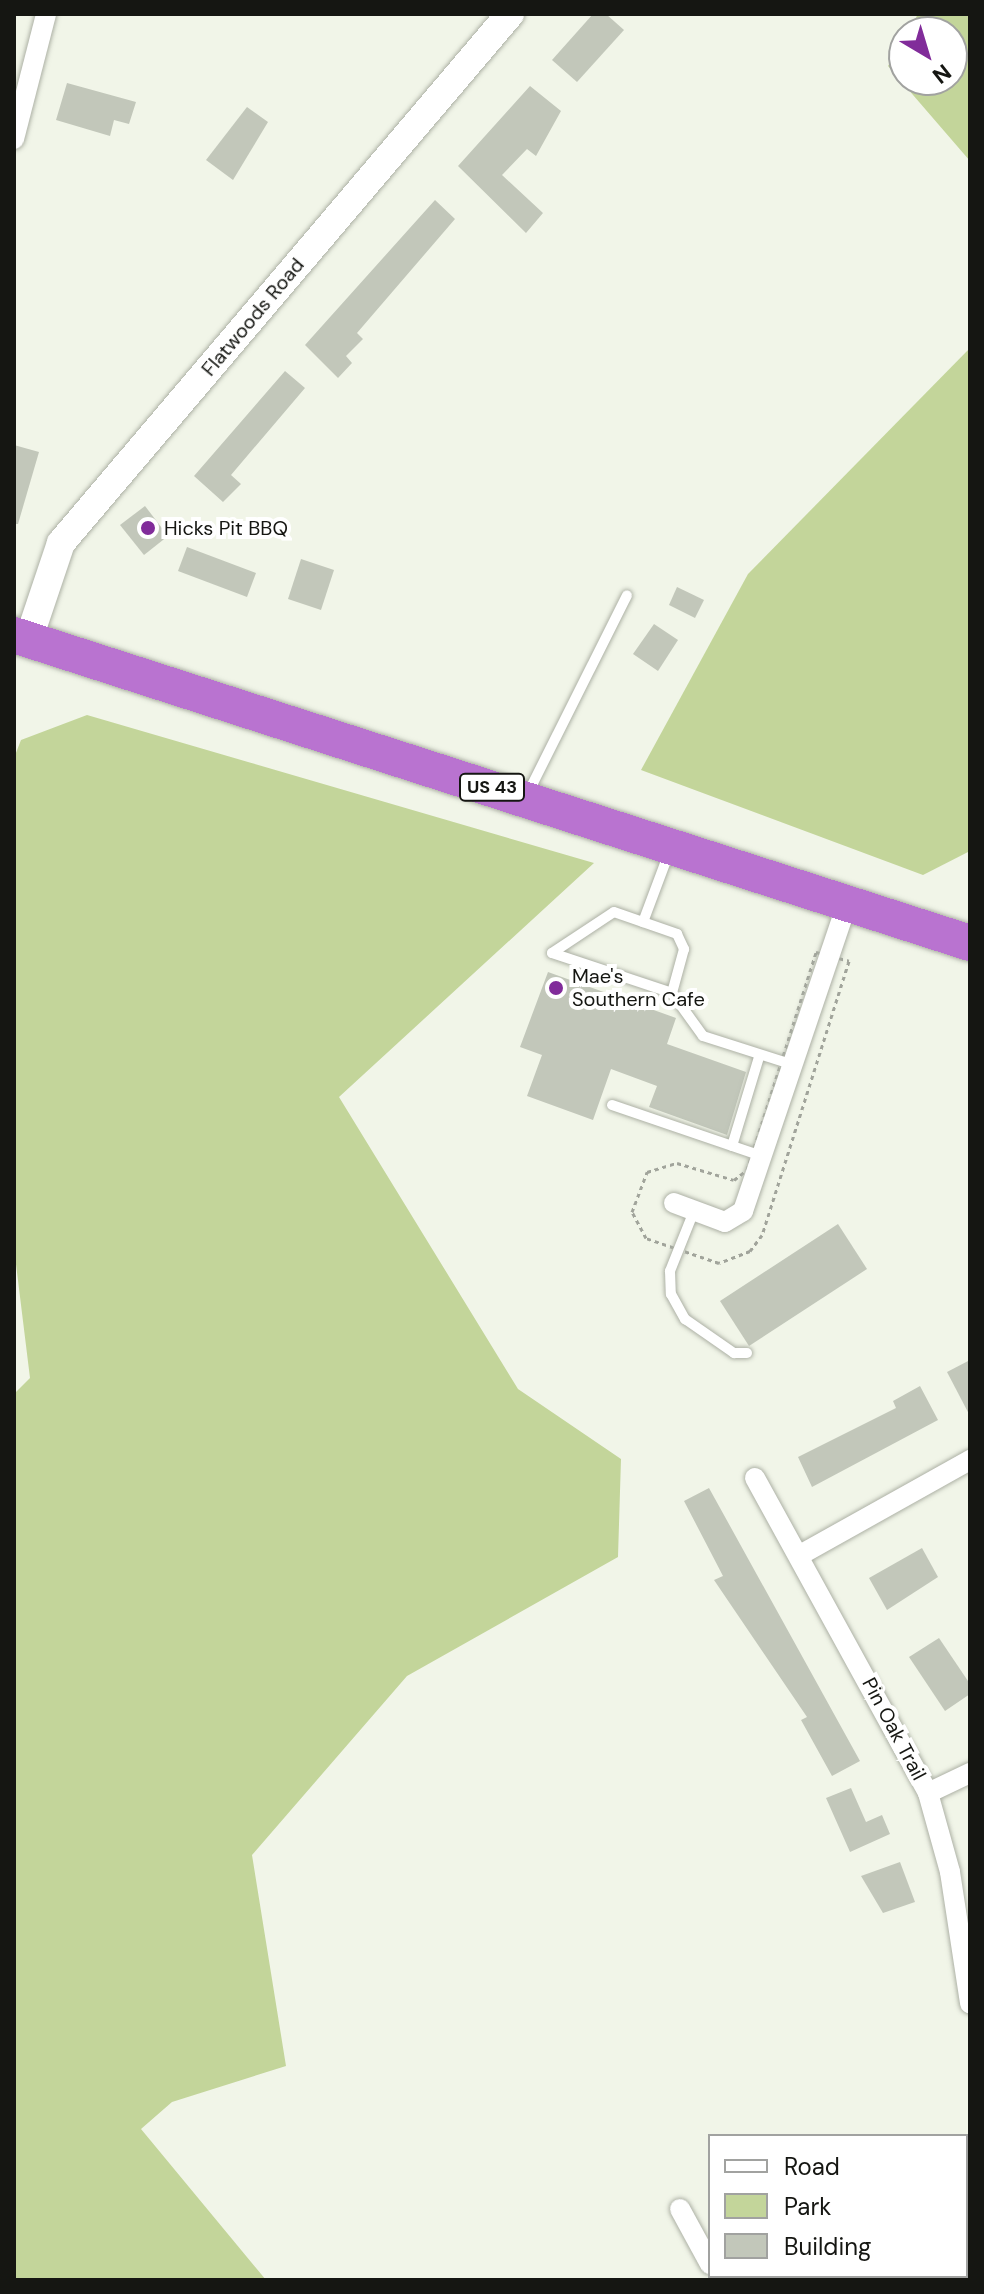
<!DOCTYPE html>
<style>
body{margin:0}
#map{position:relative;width:984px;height:2294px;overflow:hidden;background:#f1f5e8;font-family:"DM Sans",sans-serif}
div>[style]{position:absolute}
.green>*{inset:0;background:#c3d59a}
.building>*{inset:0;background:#c2c7ba}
.path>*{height:3px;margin-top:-1.5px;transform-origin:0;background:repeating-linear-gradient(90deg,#a1a49b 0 4px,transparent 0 8px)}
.roads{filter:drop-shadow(0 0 2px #adb1a5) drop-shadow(0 0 2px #adb1a5)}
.lane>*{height:10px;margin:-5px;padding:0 5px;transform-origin:5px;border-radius:5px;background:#fff}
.street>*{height:20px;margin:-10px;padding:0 10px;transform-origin:10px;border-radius:10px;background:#fff}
.secondary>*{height:28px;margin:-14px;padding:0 14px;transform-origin:14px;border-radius:14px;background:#fff}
.highway>*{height:36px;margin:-18px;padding:0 18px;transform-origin:18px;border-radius:18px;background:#b973d0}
.dots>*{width:22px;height:22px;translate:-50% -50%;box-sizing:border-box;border:4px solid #fff;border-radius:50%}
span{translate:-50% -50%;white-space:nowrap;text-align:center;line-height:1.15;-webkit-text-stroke:8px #fff;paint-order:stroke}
.shield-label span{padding:2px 6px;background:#fff;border:2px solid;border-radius:6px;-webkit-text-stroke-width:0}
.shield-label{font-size:18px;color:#151612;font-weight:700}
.street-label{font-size:20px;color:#151612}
.poi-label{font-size:20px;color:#151612}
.left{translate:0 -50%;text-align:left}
.frame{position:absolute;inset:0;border:16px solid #151612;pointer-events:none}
.legend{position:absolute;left:708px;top:2134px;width:260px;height:144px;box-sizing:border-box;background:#fff;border:2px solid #a1a2a0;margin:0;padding:10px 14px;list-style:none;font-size:24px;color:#151612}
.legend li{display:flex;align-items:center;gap:16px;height:40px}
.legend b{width:40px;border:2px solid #a1a2a0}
.north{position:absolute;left:888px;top:16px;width:80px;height:80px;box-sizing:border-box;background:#fff;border:2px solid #a1a2a0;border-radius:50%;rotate:142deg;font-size:22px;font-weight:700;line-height:32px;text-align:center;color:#151612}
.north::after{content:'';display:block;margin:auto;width:28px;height:36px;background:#812c9a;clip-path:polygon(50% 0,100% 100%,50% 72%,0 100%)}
</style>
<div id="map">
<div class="green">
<div style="clip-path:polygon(918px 14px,970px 14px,970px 161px,888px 66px,904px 38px,904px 80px,952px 80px,952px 32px,908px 32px)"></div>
<div style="clip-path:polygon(970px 348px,970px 851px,923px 875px,641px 770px,748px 574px)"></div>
<div style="clip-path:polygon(87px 715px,594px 863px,339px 1097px,518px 1389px,621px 1459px,618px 1557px,407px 1676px,252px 1855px,286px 2066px,172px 2102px,141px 2129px,266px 2280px,14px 2280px,14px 1394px,30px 1378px,14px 1248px,14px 758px,21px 740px)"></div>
</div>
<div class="building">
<div style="clip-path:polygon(593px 14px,606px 14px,624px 30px,577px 82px,552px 60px)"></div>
<div style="clip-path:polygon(67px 83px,136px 102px,129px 124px,114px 120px,110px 136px,56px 120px)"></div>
<div style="clip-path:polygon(530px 86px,561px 111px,536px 156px,527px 149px,502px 175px,543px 213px,526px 233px,458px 166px)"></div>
<div style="clip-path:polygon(247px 107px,268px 122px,233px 180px,206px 160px)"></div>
<div style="clip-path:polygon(435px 200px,455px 219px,357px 333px,363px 339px,346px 356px,352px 363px,338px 378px,305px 345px)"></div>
<div style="clip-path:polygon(285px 371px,305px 388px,231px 475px,241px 484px,223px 502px,194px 476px)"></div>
<div style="clip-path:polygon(14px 445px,39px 452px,18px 524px,14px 524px)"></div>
<div style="clip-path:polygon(145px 506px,168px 536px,144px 555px,120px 525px)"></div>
<div style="clip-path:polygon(187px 547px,256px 573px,247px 597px,178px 571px)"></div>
<div style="clip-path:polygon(301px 559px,334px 570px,321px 610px,288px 599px)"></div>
<div style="clip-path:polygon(677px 587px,704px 600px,695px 618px,669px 605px)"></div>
<div style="clip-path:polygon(654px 624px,678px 640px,658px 671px,633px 654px)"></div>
<div style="clip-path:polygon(548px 972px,676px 1018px,667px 1044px,746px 1072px,727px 1135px,649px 1107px,657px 1086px,611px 1069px,593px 1120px,527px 1096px,542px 1055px,520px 1047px)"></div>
<div style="clip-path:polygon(838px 1224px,867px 1269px,749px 1346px,720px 1301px)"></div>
<div style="clip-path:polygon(970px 1360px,970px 1416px,947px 1372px)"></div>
<div style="clip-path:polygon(920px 1386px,938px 1420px,812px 1487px,798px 1457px,896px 1408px,893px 1401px)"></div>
<div style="clip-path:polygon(709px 1488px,860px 1761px,832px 1776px,801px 1720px,807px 1717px,714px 1580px,723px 1576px,684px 1501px)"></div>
<div style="clip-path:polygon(922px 1548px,938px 1577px,887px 1610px,869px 1578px)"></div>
<div style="clip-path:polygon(939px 1638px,970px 1684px,970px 1694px,945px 1711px,909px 1657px)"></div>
<div style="clip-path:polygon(851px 1788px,866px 1822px,882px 1815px,890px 1834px,850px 1852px,826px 1798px)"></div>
<div style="clip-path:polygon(900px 1862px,915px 1902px,883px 1913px,861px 1876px)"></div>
</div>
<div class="path">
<div style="left:816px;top:952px;width:34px;rotate:15deg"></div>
<div style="left:849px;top:961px;width:287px;rotate:107.6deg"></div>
<div style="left:762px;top:1235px;width:20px;rotate:127deg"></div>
<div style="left:750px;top:1251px;width:33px;rotate:159deg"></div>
<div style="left:719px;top:1263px;width:77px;rotate:-161.1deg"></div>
<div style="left:646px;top:1238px;width:30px;rotate:-118deg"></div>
<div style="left:632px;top:1212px;width:43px;rotate:-69.4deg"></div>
<div style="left:647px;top:1172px;width:31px;rotate:-17deg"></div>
<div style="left:677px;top:1163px;width:59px;rotate:16.6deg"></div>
<div style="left:734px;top:1180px;width:16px;rotate:-38deg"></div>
<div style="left:747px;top:1170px;width:229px;rotate:-72.4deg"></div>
<div style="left:737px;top:2276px;width:5px;rotate:53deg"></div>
</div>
<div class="roads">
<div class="lane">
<div style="left:528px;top:793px;width:221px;rotate:-63.4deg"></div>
<div style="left:643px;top:922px;width:74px;rotate:-69.4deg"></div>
<div style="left:552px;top:953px;width:126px;rotate:18.4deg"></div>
<div style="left:672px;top:993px;width:53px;rotate:54.2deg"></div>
<div style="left:703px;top:1036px;width:96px;rotate:17.7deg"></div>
<div style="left:552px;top:953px;width:74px;rotate:-33.5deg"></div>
<div style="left:614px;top:912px;width:67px;rotate:19.2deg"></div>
<div style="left:677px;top:934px;width:17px;rotate:65deg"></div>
<div style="left:684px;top:949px;width:46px;rotate:105.3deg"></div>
<div style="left:612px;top:1105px;width:158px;rotate:18.8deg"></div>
<div style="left:732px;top:1146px;width:93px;rotate:-73.1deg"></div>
<div style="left:694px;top:1211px;width:65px;rotate:111.8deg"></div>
<div style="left:670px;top:1271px;width:23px;rotate:88deg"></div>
<div style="left:671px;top:1294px;width:29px;rotate:61deg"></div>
<div style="left:685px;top:1319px;width:60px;rotate:34.8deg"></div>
<div style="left:734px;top:1353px;width:13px"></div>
</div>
<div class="street">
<div style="left:14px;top:139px;width:129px;rotate:-75.6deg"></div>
<div style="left:674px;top:1203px;width:54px;rotate:20.4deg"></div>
<div style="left:725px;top:1222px;width:21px;rotate:-31deg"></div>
<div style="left:743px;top:1211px;width:325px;rotate:-71.3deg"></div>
<div style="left:755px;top:1478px;width:359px;rotate:61.2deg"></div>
<div style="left:928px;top:1793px;width:82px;rotate:74.4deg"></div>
<div style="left:950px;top:1872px;width:133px;rotate:81.3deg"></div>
<div style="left:800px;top:1555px;width:195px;rotate:-29.2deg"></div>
<div style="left:928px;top:1793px;width:47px;rotate:-25.5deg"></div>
<div style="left:680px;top:2209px;width:63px;rotate:61.4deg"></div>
</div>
<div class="secondary">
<div style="left:29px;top:638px;width:100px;rotate:-71.4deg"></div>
<div style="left:61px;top:543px;width:694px;rotate:-49.68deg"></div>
</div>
<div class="highway">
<div style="left:14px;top:635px;width:1004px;rotate:17.86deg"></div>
</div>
</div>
<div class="dots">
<div style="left:148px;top:528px;background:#812c9a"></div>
<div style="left:556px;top:988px;background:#812c9a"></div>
</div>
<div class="shield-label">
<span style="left:492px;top:787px">US 43</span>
</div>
<div class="street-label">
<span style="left:253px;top:317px;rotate:-50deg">Flatwoods Road</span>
<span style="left:894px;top:1729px;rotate:62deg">Pin Oak Trail</span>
</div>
<div class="poi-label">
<span class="left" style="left:164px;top:528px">Hicks Pit BBQ</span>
<span class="left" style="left:572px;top:988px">Mae's<br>Southern Cafe</span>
</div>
<div class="frame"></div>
<ul class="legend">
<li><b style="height:10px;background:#fff"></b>Road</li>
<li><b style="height:22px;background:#c3d59a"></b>Park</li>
<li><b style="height:22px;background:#c2c7ba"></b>Building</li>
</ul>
<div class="north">N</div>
</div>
